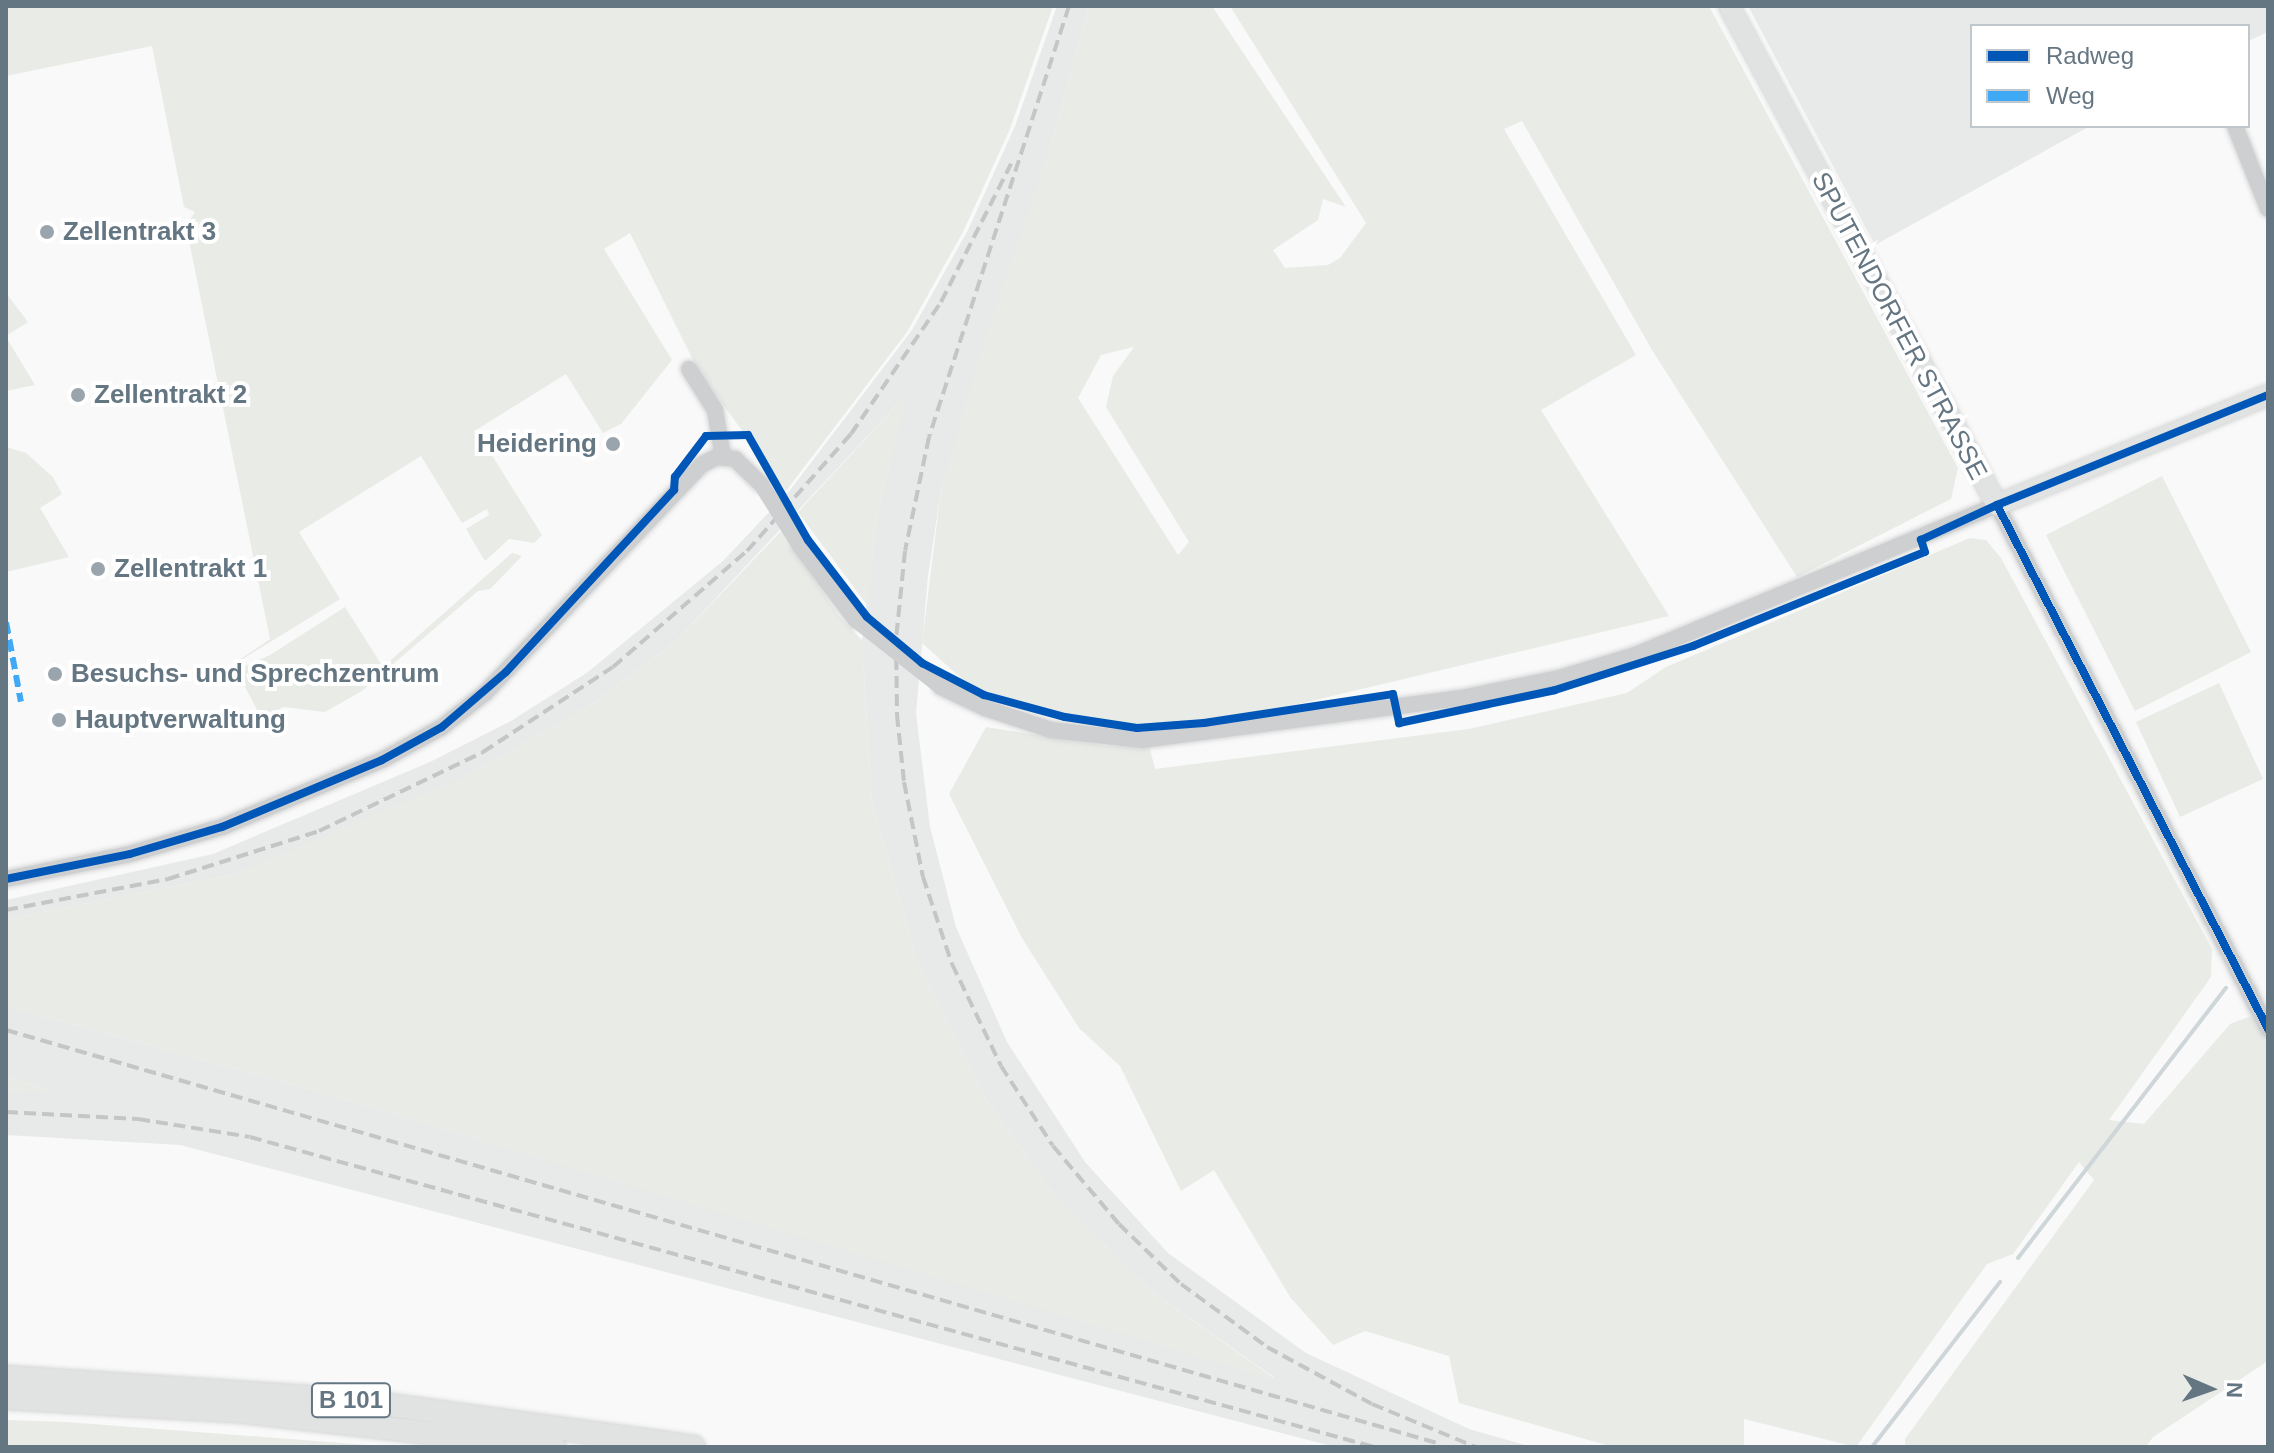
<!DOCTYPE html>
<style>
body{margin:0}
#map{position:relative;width:2274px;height:1453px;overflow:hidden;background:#f9f9f9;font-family:Helvetica,sans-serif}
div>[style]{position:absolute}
.built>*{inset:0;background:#e8e9e9}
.green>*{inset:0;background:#e8ebe6}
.stream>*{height:4px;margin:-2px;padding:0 2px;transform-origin:2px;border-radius:2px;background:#ced6d9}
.roads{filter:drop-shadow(0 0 2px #d5d6d7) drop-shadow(0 0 2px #d5d6d7)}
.minor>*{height:16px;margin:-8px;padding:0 8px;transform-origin:8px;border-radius:8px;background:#cecfd0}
.major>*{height:20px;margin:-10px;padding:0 10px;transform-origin:10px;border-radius:10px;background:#e1e2e2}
.highway>*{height:22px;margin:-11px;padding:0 11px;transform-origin:11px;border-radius:11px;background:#e1e2e2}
.rail>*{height:4px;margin-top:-2px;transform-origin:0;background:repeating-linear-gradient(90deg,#c3c5c6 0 12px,transparent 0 18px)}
.minor-bridge>*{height:16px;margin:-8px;padding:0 8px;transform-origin:8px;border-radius:8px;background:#cecfd0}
.quiet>*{height:6px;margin-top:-3px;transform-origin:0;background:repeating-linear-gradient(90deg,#3fa9f5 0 12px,transparent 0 18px)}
.cycleway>*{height:8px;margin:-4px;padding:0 4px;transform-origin:4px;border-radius:4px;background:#0057b8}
.dots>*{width:22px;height:22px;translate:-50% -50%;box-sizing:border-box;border:4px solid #fff;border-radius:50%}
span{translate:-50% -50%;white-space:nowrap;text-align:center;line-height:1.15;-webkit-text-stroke:8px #fff;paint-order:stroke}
.shield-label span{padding:2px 6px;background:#fff;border:2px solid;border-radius:6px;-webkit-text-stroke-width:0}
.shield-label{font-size:24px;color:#657683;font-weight:700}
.poi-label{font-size:26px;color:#657683;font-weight:700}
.left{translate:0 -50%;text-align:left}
.right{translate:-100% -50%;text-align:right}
.street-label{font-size:26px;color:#657683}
.frame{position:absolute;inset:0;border:8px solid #657683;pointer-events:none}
.legend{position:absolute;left:1970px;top:24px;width:280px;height:104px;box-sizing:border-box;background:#fff;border:2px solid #c1c8cd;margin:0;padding:10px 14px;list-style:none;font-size:24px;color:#657683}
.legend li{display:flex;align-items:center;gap:16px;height:40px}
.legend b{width:40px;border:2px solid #c1c8cd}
.north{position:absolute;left:2170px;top:1349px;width:80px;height:80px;-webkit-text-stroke:6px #fff;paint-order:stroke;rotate:92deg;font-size:22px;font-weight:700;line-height:32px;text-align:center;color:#657683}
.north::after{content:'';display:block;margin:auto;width:28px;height:36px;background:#657683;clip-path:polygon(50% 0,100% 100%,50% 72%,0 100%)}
</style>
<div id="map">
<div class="built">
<div style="clip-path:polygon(1057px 6px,1089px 6px,1049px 151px,941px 490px,928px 576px,916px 713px,930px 827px,956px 927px,1007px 1042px,1085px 1162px,1168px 1253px,1306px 1353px,1469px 1429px,1532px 1447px,1335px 1447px,180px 1145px,6px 1135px,6px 1092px,49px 1090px,6px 1076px,6px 1006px,340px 1098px,1275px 1378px,1151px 1291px,1054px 1195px,986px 1099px,918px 964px,872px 802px,862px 640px,878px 515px,906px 395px,675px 642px,589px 706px,470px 774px,386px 814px,236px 874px,6px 919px,6px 900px,213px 854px,430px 762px,511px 721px,588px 672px,724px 560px,791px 489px,912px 330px,968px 230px,1015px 126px)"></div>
<div style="clip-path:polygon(1748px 6px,2268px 6px,2268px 32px,2248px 41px,2248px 26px,1972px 26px,1972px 126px,2090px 126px,1875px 245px)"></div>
</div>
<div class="green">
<div style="clip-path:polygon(6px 6px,1053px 6px,1010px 129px,963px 232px,907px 332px,786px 491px,698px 370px,630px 233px,604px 249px,672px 360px,621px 424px,603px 433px,566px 374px,476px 430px,542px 535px,534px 543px,509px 539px,485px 561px,466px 529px,489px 515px,487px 509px,462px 523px,421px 456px,299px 532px,340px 599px,223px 671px,270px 639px,186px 226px,195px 212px,184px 207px,152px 46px,6px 76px)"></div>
<div style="clip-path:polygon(evenodd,1089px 6px,1212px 6px,1346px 207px,1323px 199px,1318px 220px,1273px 250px,1285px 268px,1328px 265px,1340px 258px,1366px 223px,1230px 6px,1709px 6px,1958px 468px,1951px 499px,1797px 577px,1652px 350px,1522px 121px,1504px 129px,1636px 355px,1541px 410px,1669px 616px,1269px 711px,1205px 721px,1135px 725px,1049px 712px,970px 686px,922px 643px,941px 490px,978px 359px,1049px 151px,1089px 6px,1134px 347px,1113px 376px,1106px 407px,1189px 542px,1178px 555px,1078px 398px,1101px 355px,1134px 347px)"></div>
<div style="clip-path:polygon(6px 293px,28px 322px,6px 336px)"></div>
<div style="clip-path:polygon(6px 337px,35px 385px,6px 391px)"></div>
<div style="clip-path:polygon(907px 394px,878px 515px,867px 605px,798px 512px)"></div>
<div style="clip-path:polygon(6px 447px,26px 453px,53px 477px,62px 494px,40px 508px,69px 557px,6px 572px)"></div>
<div style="clip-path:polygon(2162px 476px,2251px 652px,2135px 711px,2046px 535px)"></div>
<div style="clip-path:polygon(782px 530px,838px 615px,862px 640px,872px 802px,918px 964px,986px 1099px,1054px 1195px,1151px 1291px,1278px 1381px,340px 1098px,6px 1006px,6px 919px,236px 874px,470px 774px,589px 706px,675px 642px)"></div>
<div style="clip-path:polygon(1970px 538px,1986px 540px,2001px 558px,2212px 949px,2211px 977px,2109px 1120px,2144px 1124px,2230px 1024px,2254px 1015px,2268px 1040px,2268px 1361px,2153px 1437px,2146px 1447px,1905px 1447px,1905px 1439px,2094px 1180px,2079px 1162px,2013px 1254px,1987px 1264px,1856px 1447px,1744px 1419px,1744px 1447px,1613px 1447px,1459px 1403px,1449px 1356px,1365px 1331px,1333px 1345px,1290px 1297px,1214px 1170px,1181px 1191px,1120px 1066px,1079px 1028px,1022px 938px,949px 794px,986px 727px,1107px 746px,1149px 745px,1155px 769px,1469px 729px,1627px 693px,1666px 667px)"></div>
<div style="clip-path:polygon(512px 553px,522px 556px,490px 589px,478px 591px,362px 691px,325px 712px,283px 707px,262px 719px,236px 670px,270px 655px,345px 607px,383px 667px)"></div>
<div style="clip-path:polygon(2219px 683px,2263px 779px,2180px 817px,2136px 722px)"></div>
<div style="clip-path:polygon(6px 1076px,52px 1091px,6px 1092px)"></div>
<div style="clip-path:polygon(6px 1420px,66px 1422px,394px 1447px,6px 1447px)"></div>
</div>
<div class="stream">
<div style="left:2018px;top:1258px;width:341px;rotate:-52.4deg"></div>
<div style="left:1872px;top:1447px;width:209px;rotate:-52.2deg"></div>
</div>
<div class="roads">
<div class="minor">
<div style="left:2235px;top:126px;width:89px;rotate:68.3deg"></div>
<div style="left:689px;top:369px;width:49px;rotate:57.6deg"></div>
<div style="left:715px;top:410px;width:48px;rotate:80.3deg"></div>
<div style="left:800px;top:546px;width:93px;rotate:52.9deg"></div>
<div style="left:941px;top:687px;width:49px;rotate:25.5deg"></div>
<div style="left:985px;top:708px;width:70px;rotate:18.4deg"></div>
<div style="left:1051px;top:730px;width:92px;rotate:6.3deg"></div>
<div style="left:1142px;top:740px;width:322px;rotate:-7.5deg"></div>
<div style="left:1461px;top:698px;width:100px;rotate:-11.5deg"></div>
<div style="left:1559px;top:678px;width:79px;rotate:-16.8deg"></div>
<div style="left:1635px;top:655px;width:392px;rotate:-22.5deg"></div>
<div style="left:1997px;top:505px;width:590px;rotate:62.65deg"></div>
<div style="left:6px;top:879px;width:126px;rotate:-11.4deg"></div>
<div style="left:130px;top:854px;width:96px;rotate:-16.4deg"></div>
<div style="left:222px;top:827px;width:173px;rotate:-22.7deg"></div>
<div style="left:382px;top:760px;width:68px;rotate:-28.8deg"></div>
<div style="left:442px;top:727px;width:55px;rotate:-38.3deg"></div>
<div style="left:485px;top:693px;width:314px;rotate:-46.5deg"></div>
<div style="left:701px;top:465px;width:18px;rotate:-27deg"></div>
<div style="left:717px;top:457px;width:18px;rotate:6deg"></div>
<div style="left:735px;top:459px;width:36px;rotate:44deg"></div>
</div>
<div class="major">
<div style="left:1729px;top:6px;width:566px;rotate:61.76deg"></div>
<div style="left:1997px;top:505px;width:292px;rotate:-22.1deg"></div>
</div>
<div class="highway">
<div style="left:6px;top:1377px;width:347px;rotate:3.8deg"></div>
<div style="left:352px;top:1400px;width:345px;rotate:7.8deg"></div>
<div style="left:6px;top:1398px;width:240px;rotate:3.3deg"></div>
<div style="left:246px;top:1412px;width:310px;rotate:6.5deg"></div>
</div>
</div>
<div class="rail">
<div style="left:1069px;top:6px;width:453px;rotate:108deg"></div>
<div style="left:929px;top:437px;width:116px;rotate:101.9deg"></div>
<div style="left:905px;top:551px;width:89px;rotate:95.8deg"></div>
<div style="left:896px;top:640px;width:75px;rotate:89.2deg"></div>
<div style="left:897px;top:715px;width:67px;rotate:84deg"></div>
<div style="left:904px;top:782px;width:97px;rotate:78.7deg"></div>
<div style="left:923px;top:877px;width:92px;rotate:71.6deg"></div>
<div style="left:952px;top:964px;width:113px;rotate:64.3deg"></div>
<div style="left:1001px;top:1066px;width:95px;rotate:57deg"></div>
<div style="left:1053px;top:1146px;width:102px;rotate:49.8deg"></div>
<div style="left:1119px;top:1224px;width:86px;rotate:44.1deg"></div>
<div style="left:1181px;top:1284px;width:107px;rotate:36.2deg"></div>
<div style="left:1267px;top:1347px;width:119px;rotate:28.5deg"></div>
<div style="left:1372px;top:1404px;width:113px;rotate:22.5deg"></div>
<div style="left:6px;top:910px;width:165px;rotate:-10.8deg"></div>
<div style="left:168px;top:879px;width:158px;rotate:-17.6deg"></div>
<div style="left:319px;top:831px;width:182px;rotate:-25.7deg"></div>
<div style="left:483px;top:752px;width:155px;rotate:-33.2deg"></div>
<div style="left:613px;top:667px;width:177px;rotate:-40.9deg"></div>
<div style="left:747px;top:551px;width:157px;rotate:-48.4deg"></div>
<div style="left:851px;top:434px;width:160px;rotate:-55.7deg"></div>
<div style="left:941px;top:302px;width:155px;rotate:-63.1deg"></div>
<div style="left:6px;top:1030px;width:1493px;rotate:16.1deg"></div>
<div style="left:6px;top:1112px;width:132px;rotate:3deg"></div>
<div style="left:138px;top:1119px;width:113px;rotate:9.1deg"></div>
<div style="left:250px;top:1137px;width:1166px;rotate:15.42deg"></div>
</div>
<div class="minor-bridge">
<div style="left:761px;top:484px;width:73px;rotate:57.8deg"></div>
<div style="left:856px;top:620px;width:108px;rotate:38.2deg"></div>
</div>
<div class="quiet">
<div style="left:6px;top:622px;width:81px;rotate:79.4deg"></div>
</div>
<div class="cycleway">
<div style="left:1997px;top:505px;width:590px;rotate:62.65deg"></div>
<div style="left:6px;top:879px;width:126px;rotate:-11.4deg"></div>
<div style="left:130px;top:854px;width:96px;rotate:-16.4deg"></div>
<div style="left:222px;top:827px;width:173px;rotate:-22.7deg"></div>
<div style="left:382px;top:760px;width:68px;rotate:-28.8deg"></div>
<div style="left:442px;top:727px;width:84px;rotate:-40.7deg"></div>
<div style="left:506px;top:672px;width:248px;rotate:-47.3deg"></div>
<div style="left:674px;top:490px;width:13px;rotate:-86deg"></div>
<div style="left:675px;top:477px;width:51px;rotate:-52.9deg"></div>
<div style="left:706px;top:436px;width:42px;rotate:-1.4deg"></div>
<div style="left:748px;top:435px;width:121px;rotate:60.3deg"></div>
<div style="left:808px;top:540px;width:97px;rotate:52.5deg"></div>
<div style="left:867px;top:617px;width:72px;rotate:39.9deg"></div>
<div style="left:922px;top:663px;width:70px;rotate:27.3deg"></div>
<div style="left:984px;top:695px;width:84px;rotate:15.2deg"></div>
<div style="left:1065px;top:717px;width:73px;rotate:8.7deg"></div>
<div style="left:1137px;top:728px;width:67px;rotate:-4.3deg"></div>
<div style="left:1204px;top:723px;width:191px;rotate:-8.7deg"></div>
<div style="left:1393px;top:694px;width:30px;rotate:78deg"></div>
<div style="left:1399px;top:723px;width:159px;rotate:-11.9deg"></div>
<div style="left:1555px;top:690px;width:145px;rotate:-17.7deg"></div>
<div style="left:1693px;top:646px;width:250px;rotate:-22.1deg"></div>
<div style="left:1925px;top:552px;width:13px;rotate:-108deg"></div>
<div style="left:1921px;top:540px;width:84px;rotate:-24.7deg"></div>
<div style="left:1997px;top:505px;width:292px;rotate:-22.1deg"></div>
</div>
<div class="dots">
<div style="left:47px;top:232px;background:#99a4ac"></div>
<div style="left:78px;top:395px;background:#99a4ac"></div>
<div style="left:613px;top:444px;background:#99a4ac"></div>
<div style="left:98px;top:569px;background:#99a4ac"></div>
<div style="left:55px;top:674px;background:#99a4ac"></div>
<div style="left:59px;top:720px;background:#99a4ac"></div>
</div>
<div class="shield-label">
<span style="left:351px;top:1400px">B 101</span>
</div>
<div class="poi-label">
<span class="left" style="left:63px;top:232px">Zellentrakt 3</span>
<span class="left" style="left:94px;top:395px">Zellentrakt 2</span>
<span class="right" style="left:597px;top:444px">Heidering</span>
<span class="left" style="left:114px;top:569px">Zellentrakt 1</span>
<span class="left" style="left:71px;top:674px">Besuchs- und Sprechzentrum</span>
<span class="left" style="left:75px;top:720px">Hauptverwaltung</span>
</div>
<div class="street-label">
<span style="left:1899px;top:326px;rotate:62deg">SPUTENDORFER STRASSE</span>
</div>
<div class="frame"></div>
<ul class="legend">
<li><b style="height:10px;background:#0057b8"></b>Radweg</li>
<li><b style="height:10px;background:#3fa9f5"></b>Weg</li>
</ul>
<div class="north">N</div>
</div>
